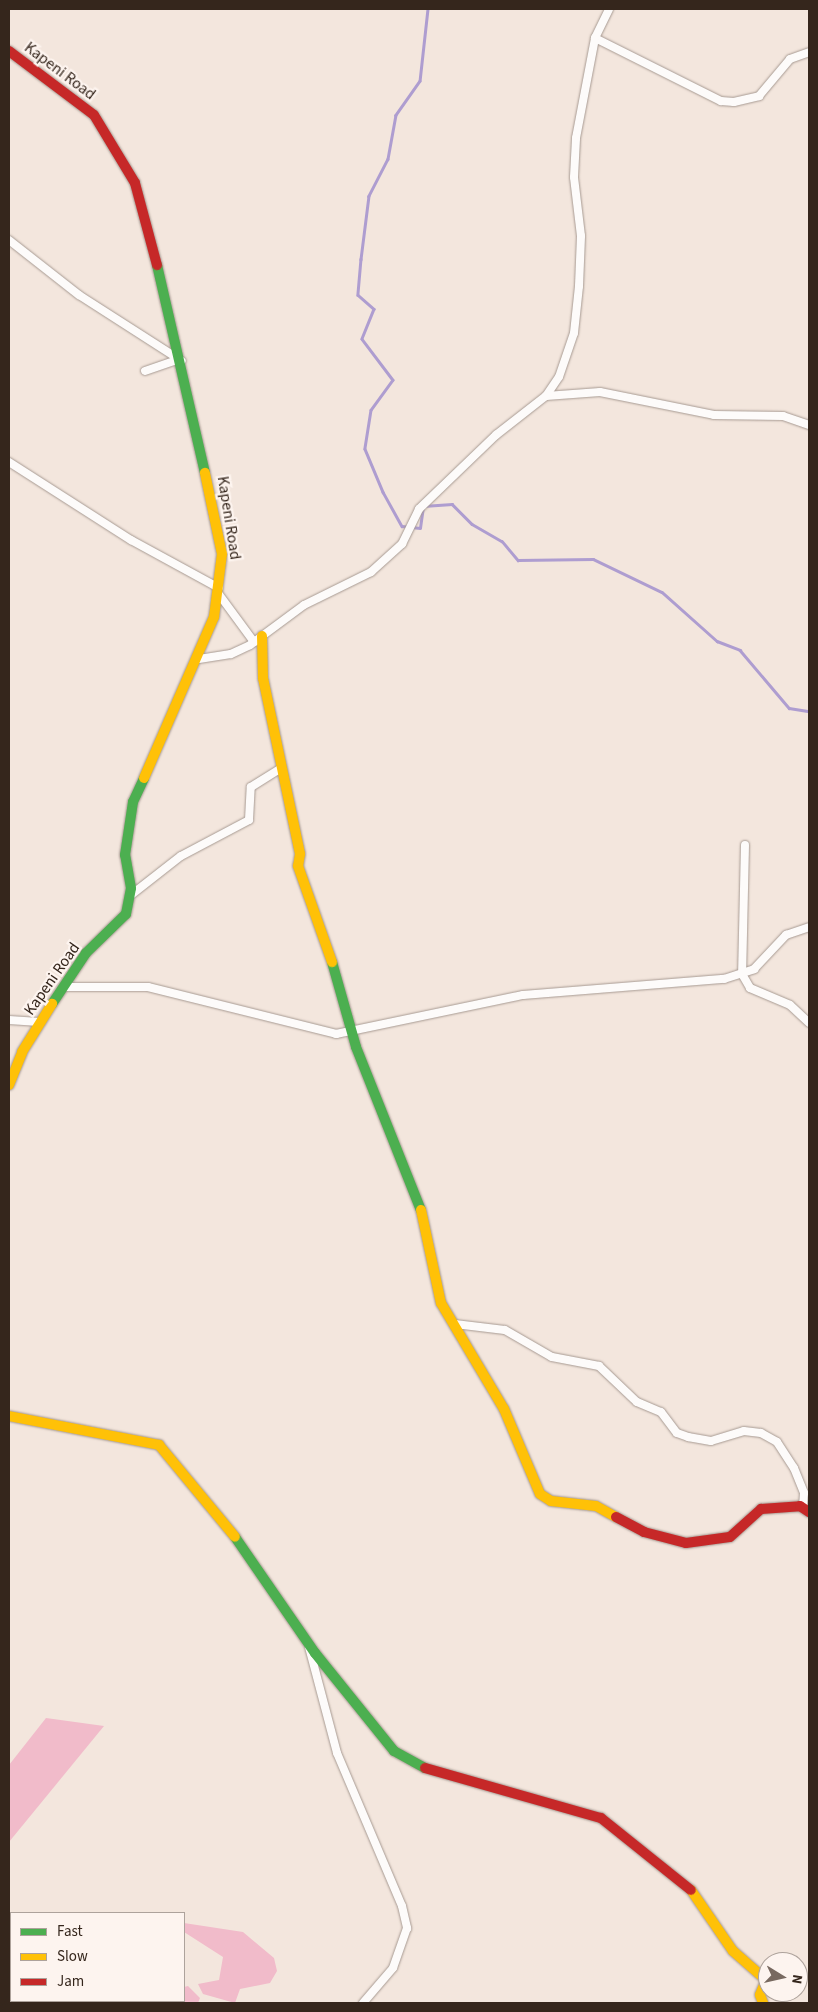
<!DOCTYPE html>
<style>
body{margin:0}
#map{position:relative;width:818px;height:2012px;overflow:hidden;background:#f3e6dd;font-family:"Source Sans 3",sans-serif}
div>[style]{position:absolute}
.forest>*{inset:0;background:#f1bbca}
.stream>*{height:2.5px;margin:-1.25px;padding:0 1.25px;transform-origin:1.25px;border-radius:1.25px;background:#ae9dd0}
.roads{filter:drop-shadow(0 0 1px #a79a92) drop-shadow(0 0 1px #a79a92)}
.street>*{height:8px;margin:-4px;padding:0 4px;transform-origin:4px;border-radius:4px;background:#fdfbfa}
.fast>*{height:10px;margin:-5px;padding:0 5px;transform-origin:5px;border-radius:5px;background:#4caf50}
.slow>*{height:10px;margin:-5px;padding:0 5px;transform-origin:5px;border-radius:5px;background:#ffc107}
.jam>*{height:10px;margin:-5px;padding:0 5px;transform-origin:5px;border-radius:5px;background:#c62828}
span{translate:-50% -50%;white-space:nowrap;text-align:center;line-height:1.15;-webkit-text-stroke:4.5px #fdf4ef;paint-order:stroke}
.street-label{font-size:16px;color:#35261c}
.frame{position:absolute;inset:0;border:10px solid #35261c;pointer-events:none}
.legend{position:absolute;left:10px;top:1912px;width:175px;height:90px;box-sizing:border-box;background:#fdf4ef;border:1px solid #ada29b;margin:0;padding:6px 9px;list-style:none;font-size:15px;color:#35261c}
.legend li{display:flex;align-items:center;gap:10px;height:25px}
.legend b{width:25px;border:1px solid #ada29b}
.north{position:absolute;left:758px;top:1952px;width:50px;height:50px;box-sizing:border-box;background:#fdf4ef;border:1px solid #ada29b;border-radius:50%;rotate:99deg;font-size:14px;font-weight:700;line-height:20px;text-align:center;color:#35261c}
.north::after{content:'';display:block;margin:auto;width:18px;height:22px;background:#786960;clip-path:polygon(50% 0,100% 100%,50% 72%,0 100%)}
</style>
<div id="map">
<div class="forest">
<div style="clip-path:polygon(46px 1718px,104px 1726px,9px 1842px,9px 1765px)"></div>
<div style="clip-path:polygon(184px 1923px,243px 1932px,274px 1958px,277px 1971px,270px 1983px,240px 1989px,235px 2003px,203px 1994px,198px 1984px,219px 1980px,223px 1957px,184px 1932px)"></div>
<div style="clip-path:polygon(188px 1986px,200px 1998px,198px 2003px,58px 2003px,184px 2001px,184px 1987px)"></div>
</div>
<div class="stream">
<div style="left:428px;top:9px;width:72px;rotate:96.3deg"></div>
<div style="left:420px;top:81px;width:42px;rotate:125.2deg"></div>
<div style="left:396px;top:115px;width:45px;rotate:100.3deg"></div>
<div style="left:388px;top:159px;width:42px;rotate:117.2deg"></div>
<div style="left:369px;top:196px;width:64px;rotate:97.2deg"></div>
<div style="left:361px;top:259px;width:36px;rotate:95deg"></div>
<div style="left:358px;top:295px;width:21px;rotate:41deg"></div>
<div style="left:374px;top:309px;width:32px;rotate:112deg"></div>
<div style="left:362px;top:339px;width:51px;rotate:52.9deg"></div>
<div style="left:393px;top:380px;width:37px;rotate:126deg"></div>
<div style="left:371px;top:410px;width:39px;rotate:99deg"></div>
<div style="left:365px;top:449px;width:47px;rotate:67.3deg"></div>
<div style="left:383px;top:492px;width:39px;rotate:61deg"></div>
<div style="left:402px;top:526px;width:18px;rotate:6deg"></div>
<div style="left:420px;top:528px;width:22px;rotate:-82deg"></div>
<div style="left:423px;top:506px;width:29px;rotate:-4deg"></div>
<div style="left:452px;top:504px;width:28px;rotate:45deg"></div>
<div style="left:472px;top:524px;width:34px;rotate:30deg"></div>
<div style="left:502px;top:541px;width:25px;rotate:50deg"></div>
<div style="left:518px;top:560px;width:75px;rotate:-0.8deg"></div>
<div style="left:593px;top:559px;width:76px;rotate:25.6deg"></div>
<div style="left:662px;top:592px;width:74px;rotate:41.7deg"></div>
<div style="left:717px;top:641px;width:25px;rotate:21deg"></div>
<div style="left:740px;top:650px;width:76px;rotate:49.8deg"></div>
<div style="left:789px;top:708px;width:20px;rotate:9deg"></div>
</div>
<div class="roads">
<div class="street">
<div style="left:595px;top:38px;width:141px;rotate:26.6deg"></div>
<div style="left:721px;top:101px;width:13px;rotate:4deg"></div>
<div style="left:734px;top:102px;width:26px;rotate:-13deg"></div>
<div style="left:759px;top:96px;width:48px;rotate:-50deg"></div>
<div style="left:790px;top:59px;width:20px;rotate:-20deg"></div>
<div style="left:9px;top:240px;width:89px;rotate:38.2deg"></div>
<div style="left:79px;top:295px;width:122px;rotate:32.7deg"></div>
<div style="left:145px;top:371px;width:36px;rotate:-19deg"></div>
<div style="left:546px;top:396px;width:54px;rotate:-4.2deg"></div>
<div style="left:600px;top:392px;width:116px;rotate:11.4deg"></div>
<div style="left:714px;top:415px;width:69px;rotate:0.8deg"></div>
<div style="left:783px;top:416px;width:28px;rotate:19deg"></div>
<div style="left:9px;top:462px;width:145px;rotate:32.6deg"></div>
<div style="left:131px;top:540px;width:100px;rotate:28.6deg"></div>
<div style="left:218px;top:593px;width:61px;rotate:53.7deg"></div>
<div style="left:199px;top:659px;width:32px;rotate:-9deg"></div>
<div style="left:231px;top:654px;width:21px;rotate:-25deg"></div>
<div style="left:250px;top:645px;width:67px;rotate:-36.5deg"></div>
<div style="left:304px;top:605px;width:75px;rotate:-26.2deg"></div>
<div style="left:371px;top:572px;width:42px;rotate:-42.1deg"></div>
<div style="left:402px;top:544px;width:39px;rotate:-64deg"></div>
<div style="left:419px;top:509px;width:107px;rotate:-43.9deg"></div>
<div style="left:496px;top:435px;width:63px;rotate:-38deg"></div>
<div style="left:546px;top:396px;width:23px;rotate:-56deg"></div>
<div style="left:559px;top:377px;width:46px;rotate:-71.2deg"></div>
<div style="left:574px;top:333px;width:47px;rotate:-83.9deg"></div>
<div style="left:579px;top:286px;width:50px;rotate:-87.7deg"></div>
<div style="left:581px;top:236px;width:59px;rotate:-96.8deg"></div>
<div style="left:574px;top:177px;width:39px;rotate:-87deg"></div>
<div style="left:576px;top:138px;width:102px;rotate:-79.2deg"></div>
<div style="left:595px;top:38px;width:32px;rotate:-64deg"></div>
<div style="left:745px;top:845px;width:129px;rotate:91.3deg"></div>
<div style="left:742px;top:974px;width:16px;rotate:60deg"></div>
<div style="left:750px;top:988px;width:43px;rotate:23deg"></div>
<div style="left:790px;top:1005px;width:26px;rotate:43deg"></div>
<div style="left:131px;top:895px;width:63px;rotate:-38deg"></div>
<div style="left:181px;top:856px;width:77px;rotate:-27.9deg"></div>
<div style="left:249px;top:820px;width:33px;rotate:-87deg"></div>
<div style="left:251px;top:787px;width:36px;rotate:-32deg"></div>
<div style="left:63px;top:987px;width:85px"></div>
<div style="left:148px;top:987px;width:194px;rotate:14deg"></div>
<div style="left:336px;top:1034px;width:191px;rotate:-11.8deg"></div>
<div style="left:523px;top:995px;width:202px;rotate:-4.6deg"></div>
<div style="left:724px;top:979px;width:32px;rotate:-18deg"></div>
<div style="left:754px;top:969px;width:47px;rotate:-46.7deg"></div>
<div style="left:786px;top:935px;width:24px;rotate:-19deg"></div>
<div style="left:9px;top:1020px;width:30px;rotate:4deg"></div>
<div style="left:455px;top:1324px;width:50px;rotate:6.8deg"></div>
<div style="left:505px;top:1330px;width:54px;rotate:29.9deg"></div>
<div style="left:552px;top:1357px;width:48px;rotate:10.8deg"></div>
<div style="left:599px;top:1366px;width:52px;rotate:43.5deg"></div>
<div style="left:637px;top:1402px;width:26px;rotate:23deg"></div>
<div style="left:661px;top:1412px;width:26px;rotate:53deg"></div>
<div style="left:677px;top:1433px;width:12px;rotate:20deg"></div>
<div style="left:688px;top:1437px;width:23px;rotate:10deg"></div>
<div style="left:711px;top:1441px;width:34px;rotate:-17deg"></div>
<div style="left:744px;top:1431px;width:17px;rotate:7deg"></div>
<div style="left:761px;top:1433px;width:18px;rotate:29deg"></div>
<div style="left:777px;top:1442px;width:31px;rotate:57deg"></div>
<div style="left:794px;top:1468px;width:27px;rotate:68deg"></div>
<div style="left:804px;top:1493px;width:14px;rotate:94deg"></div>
<div style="left:309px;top:1647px;width:110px;rotate:75.2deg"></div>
<div style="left:337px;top:1753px;width:166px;rotate:67deg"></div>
<div style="left:402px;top:1906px;width:23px;rotate:77deg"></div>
<div style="left:407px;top:1928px;width:42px;rotate:109.3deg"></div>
<div style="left:393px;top:1968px;width:46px;rotate:130.6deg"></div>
</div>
<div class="fast">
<div style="left:157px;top:265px;width:213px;rotate:77deg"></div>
<div style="left:332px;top:962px;width:88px;rotate:74.2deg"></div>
<div style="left:356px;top:1047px;width:175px;rotate:68.3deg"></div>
<div style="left:52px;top:1004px;width:61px;rotate:-56.3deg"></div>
<div style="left:86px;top:953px;width:56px;rotate:-44.3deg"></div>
<div style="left:126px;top:914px;width:26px;rotate:-79deg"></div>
<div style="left:131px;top:888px;width:34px;rotate:-100deg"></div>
<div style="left:125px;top:855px;width:54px;rotate:-81.4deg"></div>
<div style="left:133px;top:802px;width:26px;rotate:-65deg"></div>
<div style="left:235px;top:1537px;width:141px;rotate:55.4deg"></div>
<div style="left:315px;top:1653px;width:126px;rotate:51.1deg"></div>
<div style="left:394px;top:1751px;width:35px;rotate:29deg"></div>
</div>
<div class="slow">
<div style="left:262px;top:636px;width:42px;rotate:88.6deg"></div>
<div style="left:263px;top:678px;width:180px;rotate:78.1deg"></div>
<div style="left:300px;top:854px;width:12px;rotate:99deg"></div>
<div style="left:298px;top:866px;width:102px;rotate:70.5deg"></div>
<div style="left:144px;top:778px;width:176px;rotate:-66.5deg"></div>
<div style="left:214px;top:617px;width:64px;rotate:-82.8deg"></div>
<div style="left:222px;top:554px;width:83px;rotate:-101.9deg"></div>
<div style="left:9px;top:1085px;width:35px;rotate:-68deg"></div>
<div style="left:22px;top:1052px;width:57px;rotate:-58deg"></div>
<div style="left:421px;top:1210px;width:95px;rotate:77.9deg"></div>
<div style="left:441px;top:1303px;width:123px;rotate:59.3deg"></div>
<div style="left:504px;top:1409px;width:92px;rotate:67deg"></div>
<div style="left:540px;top:1494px;width:13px;rotate:32deg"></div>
<div style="left:551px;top:1501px;width:45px;rotate:6.3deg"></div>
<div style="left:596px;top:1506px;width:23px;rotate:29deg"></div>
<div style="left:9px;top:1416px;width:153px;rotate:10.9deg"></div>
<div style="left:159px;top:1445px;width:119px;rotate:50.4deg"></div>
<div style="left:691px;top:1890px;width:74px;rotate:55.5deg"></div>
<div style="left:733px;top:1951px;width:44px;rotate:41.3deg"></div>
<div style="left:766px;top:1980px;width:16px;rotate:112deg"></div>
<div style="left:760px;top:1995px;width:9px;rotate:69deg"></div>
</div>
<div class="jam">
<div style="left:9px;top:51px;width:106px;rotate:37deg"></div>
<div style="left:94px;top:115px;width:79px;rotate:58.9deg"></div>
<div style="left:135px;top:183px;width:85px;rotate:75deg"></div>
<div style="left:616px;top:1517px;width:32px;rotate:28deg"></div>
<div style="left:644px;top:1532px;width:43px;rotate:14.7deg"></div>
<div style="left:686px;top:1543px;width:44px;rotate:-7.8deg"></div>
<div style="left:730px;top:1537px;width:42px;rotate:-42.1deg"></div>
<div style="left:761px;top:1509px;width:39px;rotate:-4deg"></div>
<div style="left:800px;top:1506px;width:11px;rotate:34deg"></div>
<div style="left:425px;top:1768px;width:183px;rotate:15.9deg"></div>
<div style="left:601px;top:1818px;width:115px;rotate:38.7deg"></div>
</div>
</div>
<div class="street-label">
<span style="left:60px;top:71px;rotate:37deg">Kapeni Road</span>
<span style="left:229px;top:518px;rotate:81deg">Kapeni Road</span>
<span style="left:52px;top:979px;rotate:-55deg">Kapeni Road</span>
</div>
<div class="frame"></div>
<ul class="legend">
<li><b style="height:6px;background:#4caf50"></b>Fast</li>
<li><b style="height:6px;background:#ffc107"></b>Slow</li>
<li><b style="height:6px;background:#c62828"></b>Jam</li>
</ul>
<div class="north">N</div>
</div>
